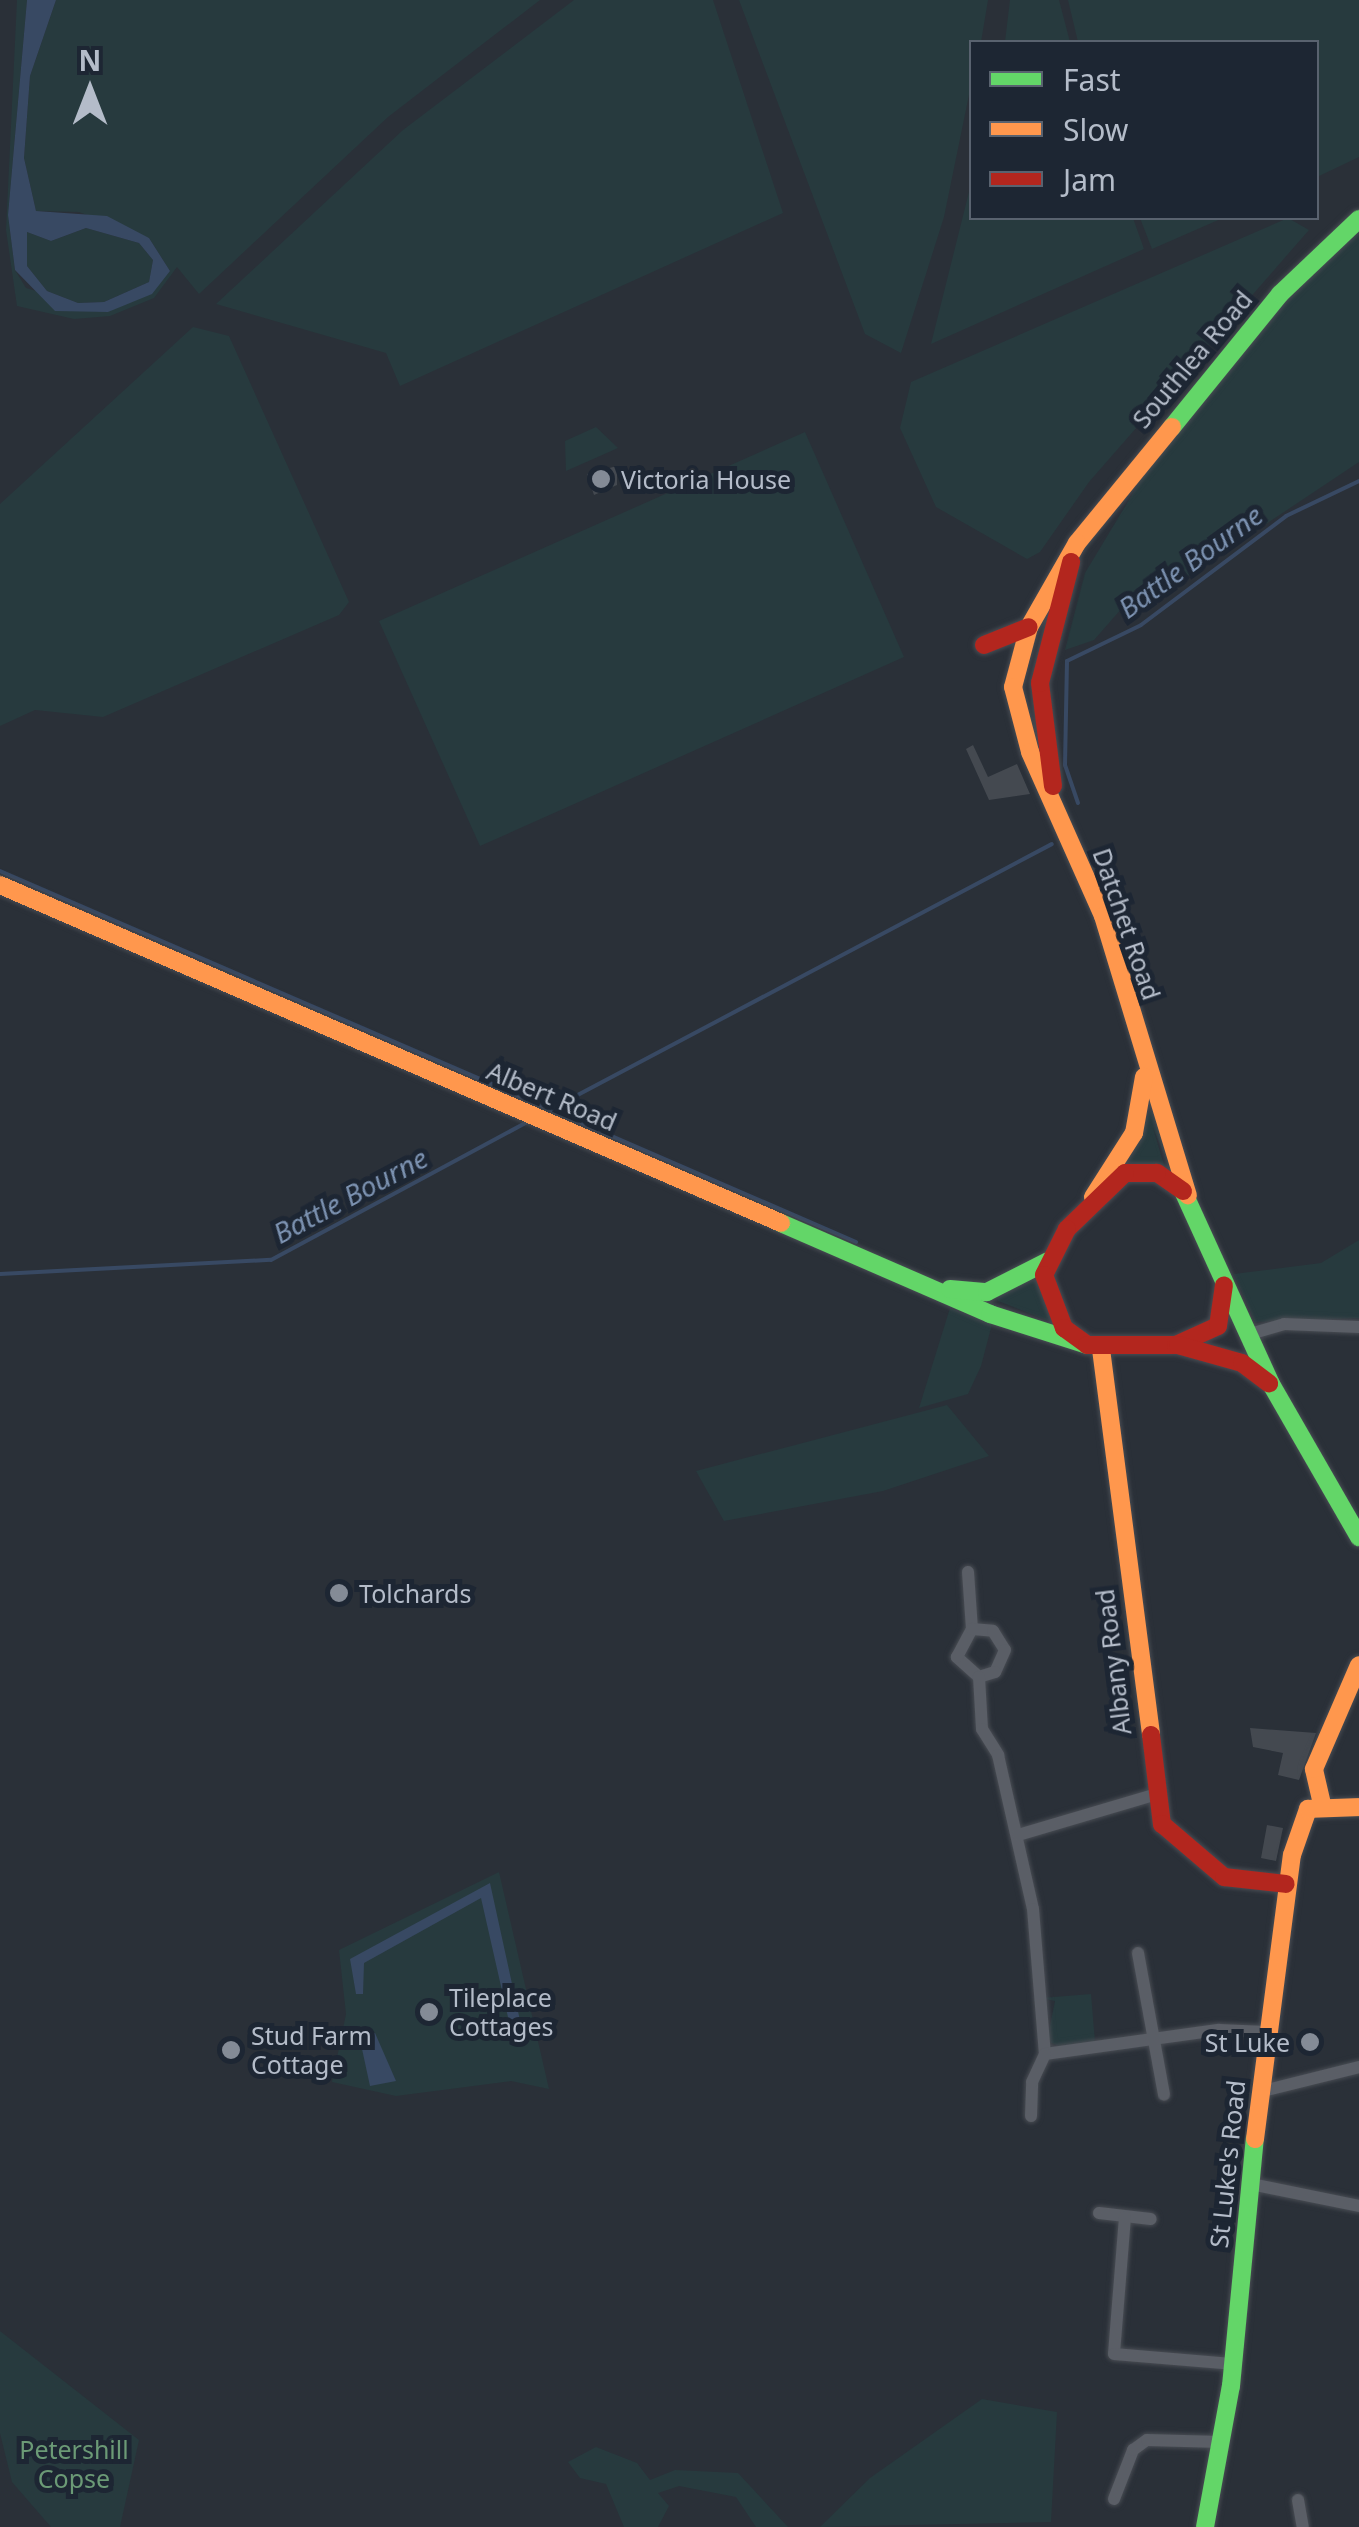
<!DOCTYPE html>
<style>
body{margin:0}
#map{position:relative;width:1359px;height:2527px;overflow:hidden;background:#2a3038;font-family:"Noto Sans",sans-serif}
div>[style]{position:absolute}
.green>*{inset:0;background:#273a3e}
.water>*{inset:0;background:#384963}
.stream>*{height:4px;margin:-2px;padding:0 2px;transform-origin:2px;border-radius:2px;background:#384963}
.building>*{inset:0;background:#444950}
.roads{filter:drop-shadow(0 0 2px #484c53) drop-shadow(0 0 2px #484c53)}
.street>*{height:12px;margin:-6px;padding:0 6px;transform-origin:6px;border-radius:6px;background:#5a5e66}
.fast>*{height:18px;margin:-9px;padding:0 9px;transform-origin:9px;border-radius:9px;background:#63d668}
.slow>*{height:18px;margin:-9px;padding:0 9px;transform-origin:9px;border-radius:9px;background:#ff974d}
.jam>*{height:18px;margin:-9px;padding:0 9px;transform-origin:9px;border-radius:9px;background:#b3261e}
.dots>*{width:28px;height:28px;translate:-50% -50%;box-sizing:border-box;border:5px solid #1d2633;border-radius:50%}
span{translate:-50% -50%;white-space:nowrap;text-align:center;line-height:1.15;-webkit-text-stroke:10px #1d2633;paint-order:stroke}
.street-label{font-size:25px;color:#b4bcc9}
.poi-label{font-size:25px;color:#b4bcc9}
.left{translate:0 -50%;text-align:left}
.right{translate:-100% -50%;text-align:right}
.park-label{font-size:25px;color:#6b9a76}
.water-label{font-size:28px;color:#7c92b1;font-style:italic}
.legend{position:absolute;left:969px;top:40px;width:350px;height:180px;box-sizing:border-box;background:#1d2633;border:2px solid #59626f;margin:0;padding:12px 18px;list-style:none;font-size:30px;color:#b4bcc9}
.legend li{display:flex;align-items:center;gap:20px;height:50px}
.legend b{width:50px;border:2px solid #59626f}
.north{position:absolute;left:40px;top:40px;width:100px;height:100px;-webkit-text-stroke:8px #1d2633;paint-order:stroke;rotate:0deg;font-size:28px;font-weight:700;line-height:40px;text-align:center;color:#b4bcc9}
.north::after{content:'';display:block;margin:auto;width:35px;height:45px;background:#b4bcc9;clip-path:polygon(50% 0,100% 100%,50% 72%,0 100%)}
</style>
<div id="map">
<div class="green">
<div style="clip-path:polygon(17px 0,27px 0,8px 215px,15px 270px,26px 288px,108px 312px,170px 271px,149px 238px,79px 212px,36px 211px,24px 158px,30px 76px,56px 0,540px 0,388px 117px,199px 294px,177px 267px,154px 298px,110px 316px,74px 319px,17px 306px,6px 230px)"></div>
<div style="clip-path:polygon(574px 0,713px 0,783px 213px,400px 386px,386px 353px,216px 304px,403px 130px)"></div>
<div style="clip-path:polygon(739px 0,988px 0,981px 42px,972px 42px,971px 85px,944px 217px,901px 353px,865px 334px)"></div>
<div style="clip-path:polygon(1010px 0,1059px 0,1070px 42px,1005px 42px)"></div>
<div style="clip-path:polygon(1068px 0,1359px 0,1359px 157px,1317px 177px,1316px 42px,1078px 42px)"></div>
<div style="clip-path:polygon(971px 184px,972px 218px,1133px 218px,1144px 249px,931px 344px)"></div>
<div style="clip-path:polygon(1140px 218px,1223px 218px,1152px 249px)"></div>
<div style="clip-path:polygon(1288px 218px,1309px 230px,1089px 482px,1040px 552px,1027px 559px,936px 507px,900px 428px,911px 382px)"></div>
<div style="clip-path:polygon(86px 228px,139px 243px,153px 260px,149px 282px,104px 302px,78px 303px,47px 291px,27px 266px,27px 232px,51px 241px)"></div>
<div style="clip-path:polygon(1359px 228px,1359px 462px,1149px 602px,1123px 607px,1094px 640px,1065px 650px,1085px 573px,1150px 465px,1277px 308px)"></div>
<div style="clip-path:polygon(193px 327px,229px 336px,349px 602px,339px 615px,103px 717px,35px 710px,0 726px,0 504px)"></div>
<div style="clip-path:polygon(596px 427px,618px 448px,566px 471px,565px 441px)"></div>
<div style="clip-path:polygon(805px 432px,904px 657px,480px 846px,379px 621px)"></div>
<div style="clip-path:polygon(1150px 1111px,1156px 1111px,1172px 1172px,1153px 1128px,1165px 1168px,1125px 1162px)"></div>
<div style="clip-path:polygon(1359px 1240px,1359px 1318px,1255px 1322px,1234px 1274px,1321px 1263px)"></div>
<div style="clip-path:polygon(1037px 1274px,1054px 1323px,998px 1301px,996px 1294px)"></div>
<div style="clip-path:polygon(950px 1308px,992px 1324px,981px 1366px,968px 1394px,919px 1408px)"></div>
<div style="clip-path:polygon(947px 1405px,989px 1456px,883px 1491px,724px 1521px,696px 1471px)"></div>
<div style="clip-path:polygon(499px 1872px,549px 2089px,511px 2081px,396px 2096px,332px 2082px,346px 2014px,339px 1950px)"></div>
<div style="clip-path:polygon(1091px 1994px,1095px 2042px,1063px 2048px,1047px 2041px,1055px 2001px,1041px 1998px)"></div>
<div style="clip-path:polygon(0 2331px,139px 2440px,120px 2527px,51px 2527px,12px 2482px,0 2433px)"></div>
<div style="clip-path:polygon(982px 2399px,1057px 2412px,1051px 2522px,820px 2527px,870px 2478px)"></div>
<div style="clip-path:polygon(596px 2447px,637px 2463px,650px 2480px,675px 2470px,738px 2473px,788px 2527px,756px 2527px,736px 2497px,679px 2486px,658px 2493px,669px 2506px,658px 2527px,624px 2527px,606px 2484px,580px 2478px,568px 2462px)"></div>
</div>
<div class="water">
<div style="clip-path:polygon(evenodd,27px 0,56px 0,30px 76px,24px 158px,36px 211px,107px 216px,149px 238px,170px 271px,152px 294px,108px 312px,55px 311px,15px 270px,8px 215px,27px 0,86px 228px,139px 243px,153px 260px,149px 282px,104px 302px,78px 303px,47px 291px,27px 266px,27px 232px,51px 241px,86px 228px)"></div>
<div style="clip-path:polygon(490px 1883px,521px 2025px,510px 2026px,481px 1898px,364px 1963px,363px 1994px,356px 1994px,350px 1959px)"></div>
<div style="clip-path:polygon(375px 2033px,396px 2081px,370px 2086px,359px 2035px)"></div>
</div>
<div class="stream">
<div style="left:1078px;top:803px;width:40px;rotate:-108.9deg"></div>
<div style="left:1065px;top:765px;width:104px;rotate:-88.9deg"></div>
<div style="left:1067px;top:661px;width:82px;rotate:-25.9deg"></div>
<div style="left:1141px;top:625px;width:181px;rotate:-36.9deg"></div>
<div style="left:1286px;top:516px;width:81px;rotate:-25.6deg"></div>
<div style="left:0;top:871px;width:933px;rotate:23.43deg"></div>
<div style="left:555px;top:1107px;width:562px;rotate:-27.89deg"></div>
<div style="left:0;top:1274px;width:271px;rotate:-3deg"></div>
<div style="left:271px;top:1260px;width:291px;rotate:-28.3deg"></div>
</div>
<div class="building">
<div style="clip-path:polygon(617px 466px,617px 485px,594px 495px,587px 474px)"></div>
<div style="clip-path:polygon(973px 745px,988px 777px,1017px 764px,1030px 794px,989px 800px,966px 749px)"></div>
<div style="clip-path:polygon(1250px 1728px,1316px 1733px,1299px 1780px,1278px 1775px,1283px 1753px,1253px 1747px)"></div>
<div style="clip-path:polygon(1267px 1825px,1283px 1828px,1276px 1861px,1261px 1858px)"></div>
</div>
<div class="roads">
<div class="street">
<div style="left:1250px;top:1334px;width:35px;rotate:-16deg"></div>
<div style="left:1284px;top:1324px;width:75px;rotate:2.3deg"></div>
<div style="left:968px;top:1572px;width:57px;rotate:86deg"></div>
<div style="left:979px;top:1677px;width:30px;rotate:-138deg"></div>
<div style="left:957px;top:1657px;width:32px;rotate:-62deg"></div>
<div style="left:972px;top:1629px;width:21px;rotate:5deg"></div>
<div style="left:993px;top:1631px;width:22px;rotate:58deg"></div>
<div style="left:1005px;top:1650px;width:24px;rotate:114deg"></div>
<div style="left:995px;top:1672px;width:17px;rotate:163deg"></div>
<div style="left:979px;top:1677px;width:52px;rotate:86.7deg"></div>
<div style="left:982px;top:1729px;width:31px;rotate:58deg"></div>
<div style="left:998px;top:1755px;width:158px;rotate:77.2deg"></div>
<div style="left:1033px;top:1909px;width:145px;rotate:85.3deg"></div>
<div style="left:1045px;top:2054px;width:176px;rotate:-7.9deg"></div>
<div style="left:1219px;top:2030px;width:47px;rotate:2.4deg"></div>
<div style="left:1018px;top:1835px;width:145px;rotate:-16.4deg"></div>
<div style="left:1138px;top:1953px;width:144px;rotate:79.6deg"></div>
<div style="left:1259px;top:2092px;width:103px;rotate:-14deg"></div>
<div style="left:1031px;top:2116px;width:34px;rotate:-88deg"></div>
<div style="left:1032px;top:2082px;width:31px;rotate:-65deg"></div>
<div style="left:1251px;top:2184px;width:110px;rotate:11.5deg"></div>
<div style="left:1099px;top:2213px;width:52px;rotate:6.6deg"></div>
<div style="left:1125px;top:2217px;width:137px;rotate:94.6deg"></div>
<div style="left:1114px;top:2354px;width:118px;rotate:4.8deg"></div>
<div style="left:1114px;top:2499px;width:53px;rotate:-68.8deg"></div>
<div style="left:1133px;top:2450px;width:17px;rotate:-36deg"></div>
<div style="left:1147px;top:2440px;width:74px;rotate:1.5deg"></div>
<div style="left:1298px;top:2500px;width:27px;rotate:80deg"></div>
</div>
<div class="fast">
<div style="left:1172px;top:427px;width:171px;rotate:-50.9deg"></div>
<div style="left:1280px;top:294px;width:109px;rotate:-43.5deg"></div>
<div style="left:1183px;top:1191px;width:212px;rotate:65.5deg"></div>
<div style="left:1271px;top:1384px;width:177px;rotate:60.1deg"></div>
<div style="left:781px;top:1223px;width:228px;rotate:23.5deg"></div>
<div style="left:990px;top:1314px;width:102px;rotate:17.7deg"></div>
<div style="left:950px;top:1289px;width:37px;rotate:5deg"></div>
<div style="left:987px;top:1292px;width:68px;rotate:-26.9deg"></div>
<div style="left:1205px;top:2527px;width:143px;rotate:-79.6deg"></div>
<div style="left:1231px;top:2386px;width:248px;rotate:-84.5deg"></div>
</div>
<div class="slow">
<div style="left:1172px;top:427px;width:150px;rotate:129.3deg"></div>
<div style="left:1077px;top:543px;width:97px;rotate:119.7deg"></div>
<div style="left:1029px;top:627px;width:62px;rotate:104.9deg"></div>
<div style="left:1013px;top:687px;width:67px;rotate:75.3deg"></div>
<div style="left:1030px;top:752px;width:180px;rotate:66deg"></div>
<div style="left:1103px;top:916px;width:292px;rotate:73.1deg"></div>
<div style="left:0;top:885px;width:851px;rotate:23.4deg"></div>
<div style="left:1093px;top:1197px;width:76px;rotate:-57.4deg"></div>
<div style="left:1134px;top:1133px;width:57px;rotate:-79.9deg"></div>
<div style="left:1101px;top:1349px;width:389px;rotate:82.6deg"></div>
<div style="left:1322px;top:1804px;width:36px;rotate:-103deg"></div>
<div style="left:1314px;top:1769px;width:113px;rotate:-66.6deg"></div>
<div style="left:1255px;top:2139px;width:286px;rotate:-82.6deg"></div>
<div style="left:1292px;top:1855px;width:49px;rotate:-70.8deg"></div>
<div style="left:1308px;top:1809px;width:51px;rotate:-2.2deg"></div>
</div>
<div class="jam">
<div style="left:984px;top:645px;width:48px;rotate:-21.8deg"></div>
<div style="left:1053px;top:786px;width:104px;rotate:-97.2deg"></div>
<div style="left:1040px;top:683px;width:125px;rotate:-75.6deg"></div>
<div style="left:1183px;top:1191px;width:32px;rotate:-145deg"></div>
<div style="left:1157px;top:1173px;width:32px;rotate:180deg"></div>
<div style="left:1125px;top:1173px;width:81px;rotate:136deg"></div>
<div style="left:1067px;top:1229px;width:51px;rotate:116.6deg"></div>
<div style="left:1044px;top:1275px;width:57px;rotate:69.3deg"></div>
<div style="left:1064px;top:1328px;width:29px;rotate:36deg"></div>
<div style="left:1087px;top:1345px;width:89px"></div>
<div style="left:1176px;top:1345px;width:46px;rotate:-24.3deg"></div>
<div style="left:1218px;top:1326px;width:41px;rotate:-81.7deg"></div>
<div style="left:1178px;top:1345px;width:66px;rotate:15.7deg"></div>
<div style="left:1242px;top:1363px;width:34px;rotate:37deg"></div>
<div style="left:1151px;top:1735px;width:90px;rotate:83deg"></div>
<div style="left:1162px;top:1824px;width:82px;rotate:40.5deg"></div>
<div style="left:1224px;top:1877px;width:62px;rotate:6.4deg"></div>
</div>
</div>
<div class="dots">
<div style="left:601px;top:479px;background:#848b96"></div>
<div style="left:339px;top:1593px;background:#848b96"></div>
<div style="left:429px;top:2012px;background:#848b96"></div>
<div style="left:1310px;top:2042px;background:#848b96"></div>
<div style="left:231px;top:2050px;background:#848b96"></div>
</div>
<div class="street-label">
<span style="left:1192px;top:359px;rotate:-50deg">Southlea Road</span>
<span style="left:1127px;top:924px;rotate:71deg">Datchet Road</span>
<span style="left:552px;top:1096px;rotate:23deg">Albert Road</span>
<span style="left:1113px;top:1662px;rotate:-97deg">Albany Road</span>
<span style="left:1227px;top:2164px;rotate:-84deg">St Luke's Road</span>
</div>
<div class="poi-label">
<span class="left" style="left:621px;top:479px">Victoria House</span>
<span class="left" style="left:359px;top:1593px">Tolchards</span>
<span class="left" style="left:449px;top:2012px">Tileplace<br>Cottages</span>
<span class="left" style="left:251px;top:2050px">Stud Farm<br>Cottage</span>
<span class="right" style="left:1290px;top:2042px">St Luke</span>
</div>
<div class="park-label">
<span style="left:74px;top:2464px">Petershill<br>Copse</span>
</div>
<div class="water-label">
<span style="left:1190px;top:561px;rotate:-36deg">Battle Bourne</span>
<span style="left:350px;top:1195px;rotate:-28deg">Battle Bourne</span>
</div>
<ul class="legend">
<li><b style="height:12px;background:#63d668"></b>Fast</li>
<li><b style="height:12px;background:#ff974d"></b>Slow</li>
<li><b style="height:12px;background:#b3261e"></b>Jam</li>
</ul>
<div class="north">N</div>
</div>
